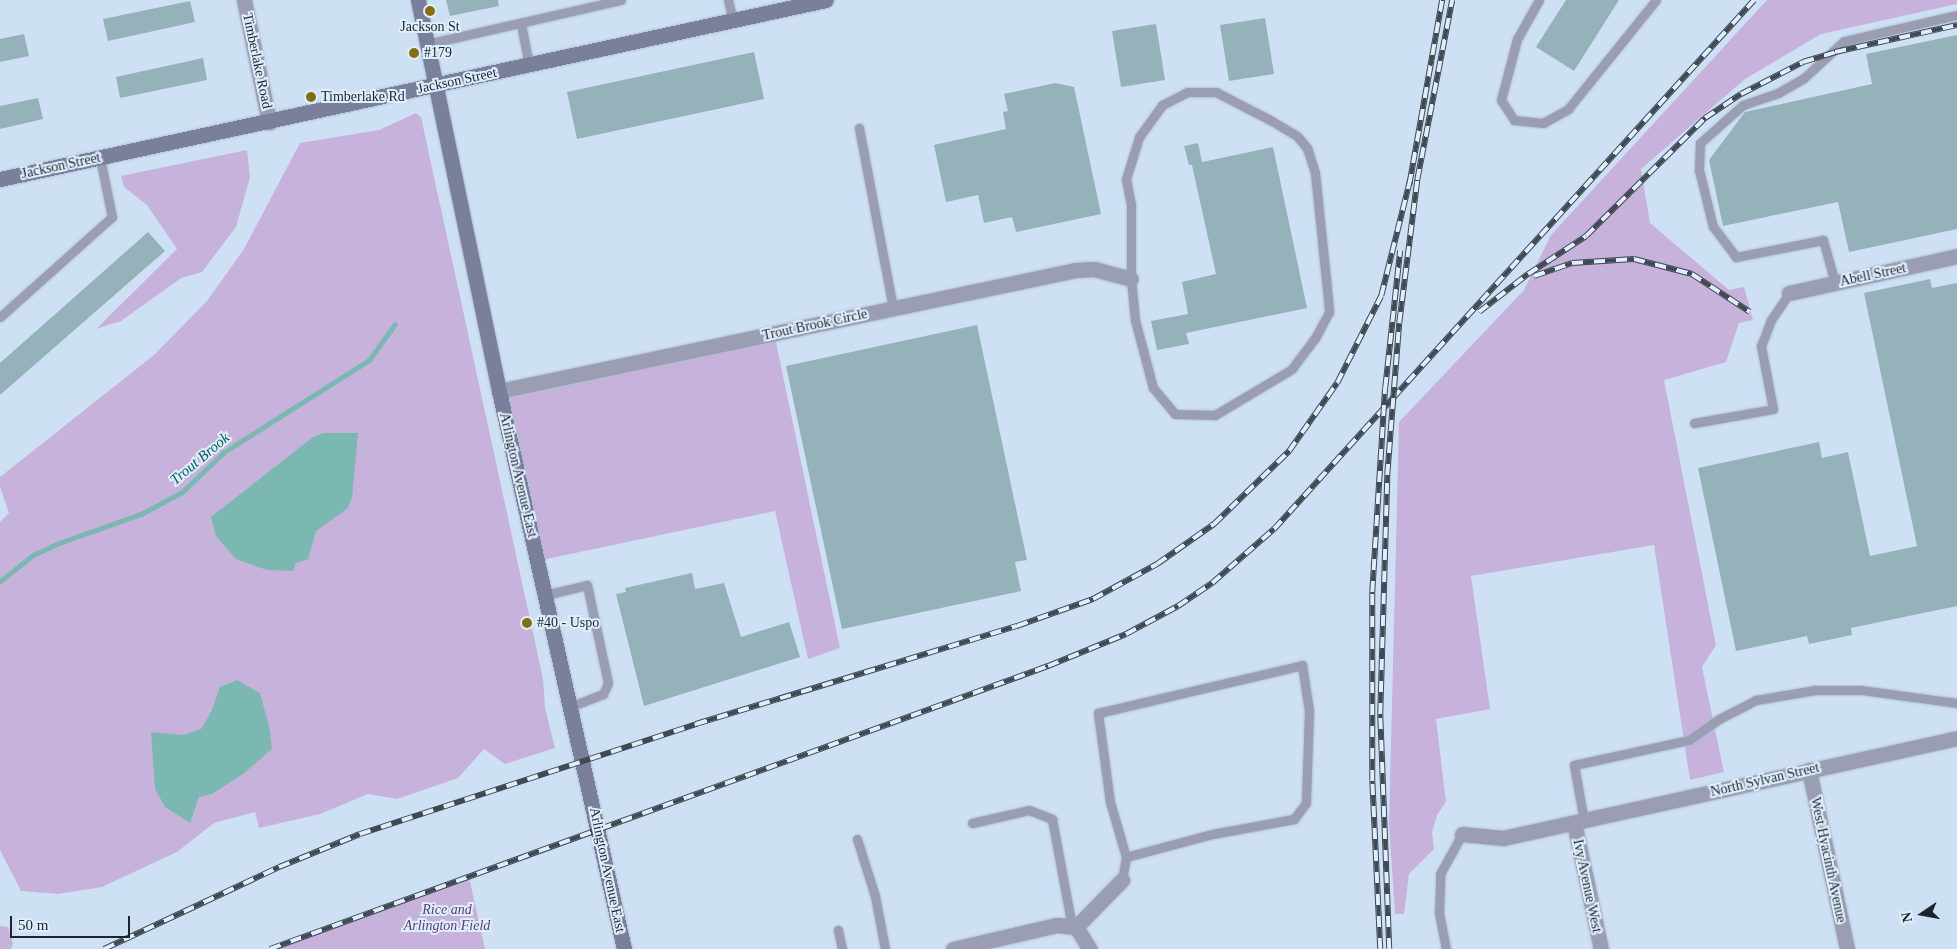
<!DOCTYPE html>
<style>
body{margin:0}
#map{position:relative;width:1957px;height:949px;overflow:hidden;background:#cee1f4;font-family:Georgia,serif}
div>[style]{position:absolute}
.green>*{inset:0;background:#c7b2dc}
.water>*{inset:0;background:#7bb8b1}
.stream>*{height:5px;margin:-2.5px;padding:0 2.5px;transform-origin:2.5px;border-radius:2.5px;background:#7bb8b1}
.building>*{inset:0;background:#95b1b9}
.roads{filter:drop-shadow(0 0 1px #aebfd0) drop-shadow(0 0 1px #aebfd0)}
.lane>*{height:9px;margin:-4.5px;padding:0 4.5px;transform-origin:4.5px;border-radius:4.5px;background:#9b9eb2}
.street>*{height:15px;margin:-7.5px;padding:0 7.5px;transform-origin:7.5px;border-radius:7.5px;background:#9b9eb2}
.secondary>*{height:15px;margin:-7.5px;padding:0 7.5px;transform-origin:7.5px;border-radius:7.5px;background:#7a7f9b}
.rail>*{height:5.5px;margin-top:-2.75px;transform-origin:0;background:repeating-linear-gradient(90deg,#deeefd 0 11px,#404a53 0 22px);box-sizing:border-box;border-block:1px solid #404a53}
.dots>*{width:14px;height:14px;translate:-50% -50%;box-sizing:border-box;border:2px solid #deeefd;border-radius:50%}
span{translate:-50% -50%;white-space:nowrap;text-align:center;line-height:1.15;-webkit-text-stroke:4px #deeefd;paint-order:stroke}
.poi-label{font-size:14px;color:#1d242b}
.left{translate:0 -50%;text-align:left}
.street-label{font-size:14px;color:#1d242b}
.park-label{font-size:14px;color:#5b3e75;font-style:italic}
.water-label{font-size:15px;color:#08605a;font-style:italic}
.north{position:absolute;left:1897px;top:889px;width:50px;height:50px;-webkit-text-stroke:4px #deeefd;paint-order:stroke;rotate:258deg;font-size:14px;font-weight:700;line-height:20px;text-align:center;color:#1d242b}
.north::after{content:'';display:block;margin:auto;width:18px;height:22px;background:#1d242b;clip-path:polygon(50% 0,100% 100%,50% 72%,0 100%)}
.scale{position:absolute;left:10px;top:916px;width:120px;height:22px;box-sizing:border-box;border:2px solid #1d242b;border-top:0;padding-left:6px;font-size:15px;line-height:18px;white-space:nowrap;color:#1d242b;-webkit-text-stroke:4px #deeefd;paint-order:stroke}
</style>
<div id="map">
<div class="green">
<div style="clip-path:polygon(1767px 0,1957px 0,1957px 4px,1821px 34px,1745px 79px,1641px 169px,1650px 223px,1729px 290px,1744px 287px,1753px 320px,1739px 323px,1726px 362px,1664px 380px,1716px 645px,1702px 667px,1724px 772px,1690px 780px,1654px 545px,1471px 576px,1490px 709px,1436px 719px,1446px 802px,1437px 815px,1432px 832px,1434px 849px,1409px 874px,1404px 914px,1395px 914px,1389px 824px,1399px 422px,1524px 290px,1551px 235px)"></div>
<div style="clip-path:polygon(416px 113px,421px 117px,543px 679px,545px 708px,555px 748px,505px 764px,484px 749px,458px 778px,397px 799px,368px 794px,320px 814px,259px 828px,255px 812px,214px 823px,177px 852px,102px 887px,58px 894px,21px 891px,0 850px,0 522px,9px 513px,0 487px,0 477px,154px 355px,207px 301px,244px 249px,300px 143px,379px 130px)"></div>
<div style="clip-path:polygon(247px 150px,250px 177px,236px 227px,202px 272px,181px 278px,121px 321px,96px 329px,177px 249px,147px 205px,124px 187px,121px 176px)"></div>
<div style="clip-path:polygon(774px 333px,840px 648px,808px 659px,775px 511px,537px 561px,499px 391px)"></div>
<div style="clip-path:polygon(469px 877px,485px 949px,270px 949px)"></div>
<div style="clip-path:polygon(0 926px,8px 927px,13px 944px,11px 949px,0 949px)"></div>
</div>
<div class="water">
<div style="clip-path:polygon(324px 433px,358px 433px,352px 498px,347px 509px,316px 531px,308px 559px,296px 563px,293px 571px,267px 570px,236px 559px,216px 536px,211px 517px,313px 437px)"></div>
<div style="clip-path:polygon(237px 680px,260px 693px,269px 726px,272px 749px,243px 774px,212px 794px,199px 797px,190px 823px,165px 807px,155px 789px,151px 732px,183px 735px,201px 729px,212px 710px,220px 687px)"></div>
</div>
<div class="stream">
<div style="left:0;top:581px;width:42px;rotate:-38.2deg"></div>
<div style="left:33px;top:555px;width:29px;rotate:-25deg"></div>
<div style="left:59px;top:543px;width:87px;rotate:-19.5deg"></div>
<div style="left:141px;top:514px;width:47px;rotate:-28.2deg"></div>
<div style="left:182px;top:492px;width:58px;rotate:-43.6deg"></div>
<div style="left:224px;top:452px;width:172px;rotate:-32.4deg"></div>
<div style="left:369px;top:360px;width:44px;rotate:-54.2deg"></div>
</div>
<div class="building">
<div style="clip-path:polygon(446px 0,498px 0,499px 6px,450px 16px)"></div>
<div style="clip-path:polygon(1566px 0,1619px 0,1574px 71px,1536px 47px)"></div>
<div style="clip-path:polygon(190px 1px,195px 22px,108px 41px,103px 19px)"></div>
<div style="clip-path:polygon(1265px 18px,1274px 74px,1229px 81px,1220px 25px)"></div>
<div style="clip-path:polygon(1156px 24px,1165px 80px,1121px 87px,1112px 31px)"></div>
<div style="clip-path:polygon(24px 34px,29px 56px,0 62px,0 39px)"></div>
<div style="clip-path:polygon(1957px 35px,1957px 229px,1849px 252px,1838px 202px,1723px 226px,1709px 160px,1745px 112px,1872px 84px,1866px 54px)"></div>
<div style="clip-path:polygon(754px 52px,764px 99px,577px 139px,567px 92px)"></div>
<div style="clip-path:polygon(203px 58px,207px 80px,120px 98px,116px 77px)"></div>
<div style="clip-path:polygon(1055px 83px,1074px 87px,1101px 214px,1016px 232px,1012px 217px,984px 223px,978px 195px,946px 202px,934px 145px,1006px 129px,1003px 112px,1008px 111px,1004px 94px)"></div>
<div style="clip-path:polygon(38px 98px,43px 119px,0 129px,0 106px)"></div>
<div style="clip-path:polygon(1198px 143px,1202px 162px,1273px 147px,1307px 308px,1186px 333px,1189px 344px,1157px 350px,1151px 321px,1188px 314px,1182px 282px,1216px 274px,1192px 165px,1189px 165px,1184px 146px)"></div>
<div style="clip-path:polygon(148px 232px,165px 251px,0 395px,0 363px)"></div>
<div style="clip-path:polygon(1930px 279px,1932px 288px,1957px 283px,1957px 606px,1851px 628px,1852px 635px,1809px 644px,1807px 636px,1736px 651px,1698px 468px,1819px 442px,1822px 458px,1848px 452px,1870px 556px,1917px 546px,1864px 293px)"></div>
<div style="clip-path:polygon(977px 325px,1027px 560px,1015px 562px,1021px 591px,842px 629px,786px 366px)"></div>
<div style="clip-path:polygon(692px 573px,695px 589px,724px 583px,741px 637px,789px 622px,800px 657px,644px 706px,616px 594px,626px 592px,625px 588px)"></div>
</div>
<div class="roads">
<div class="lane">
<div style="left:728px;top:0;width:21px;rotate:76deg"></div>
<div style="left:1539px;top:0;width:45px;rotate:119.4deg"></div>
<div style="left:1517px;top:39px;width:63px;rotate:104.7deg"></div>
<div style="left:1501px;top:100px;width:24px;rotate:57deg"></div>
<div style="left:1514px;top:120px;width:29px;rotate:6deg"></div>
<div style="left:1543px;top:123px;width:29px;rotate:-29deg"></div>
<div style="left:1568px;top:109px;width:140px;rotate:-51.1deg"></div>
<div style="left:521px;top:24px;width:42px;rotate:79deg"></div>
<div style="left:427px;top:44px;width:199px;rotate:-12.8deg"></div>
<div style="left:1187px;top:92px;width:29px"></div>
<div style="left:1216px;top:92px;width:63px;rotate:27.4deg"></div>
<div style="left:1272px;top:121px;width:29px;rotate:31deg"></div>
<div style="left:1297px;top:136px;width:16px;rotate:50deg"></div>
<div style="left:1307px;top:148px;width:26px;rotate:72deg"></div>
<div style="left:1315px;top:173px;width:126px;rotate:84.1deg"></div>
<div style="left:1328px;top:298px;width:14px;rotate:86deg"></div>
<div style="left:1329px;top:312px;width:30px;rotate:118deg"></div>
<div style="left:1315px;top:338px;width:39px;rotate:127deg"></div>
<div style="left:1292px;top:369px;width:90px;rotate:149.1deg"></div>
<div style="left:1215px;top:415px;width:40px;rotate:-178.6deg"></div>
<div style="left:1175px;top:414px;width:34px;rotate:-130deg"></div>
<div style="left:1153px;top:388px;width:70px;rotate:-104.8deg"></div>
<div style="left:1135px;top:320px;width:41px;rotate:-95.6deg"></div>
<div style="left:1131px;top:279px;width:74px;rotate:-90deg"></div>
<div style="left:1131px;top:205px;width:26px;rotate:-101deg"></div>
<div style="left:1126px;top:179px;width:44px;rotate:-72.8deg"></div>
<div style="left:1139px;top:137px;width:39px;rotate:-54deg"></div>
<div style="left:1162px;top:105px;width:28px;rotate:-27deg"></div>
<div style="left:859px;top:128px;width:183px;rotate:79.3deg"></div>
<div style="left:1835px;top:283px;width:45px;rotate:-105.6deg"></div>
<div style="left:1823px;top:240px;width:89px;rotate:168.9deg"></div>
<div style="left:1736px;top:257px;width:38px;rotate:-127deg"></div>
<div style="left:1713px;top:227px;width:59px;rotate:-103.8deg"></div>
<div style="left:1699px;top:170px;width:27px;rotate:-88deg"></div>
<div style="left:1700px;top:143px;width:57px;rotate:-41.5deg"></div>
<div style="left:1743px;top:105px;width:37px;rotate:-19deg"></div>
<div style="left:1778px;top:93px;width:30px;rotate:-30deg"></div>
<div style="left:1804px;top:78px;width:54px;rotate:-42.8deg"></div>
<div style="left:1844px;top:41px;width:116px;rotate:-13deg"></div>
<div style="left:0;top:317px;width:150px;rotate:-41.8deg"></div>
<div style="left:112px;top:217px;width:60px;rotate:-101.5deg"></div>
<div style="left:1694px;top:423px;width:80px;rotate:-10deg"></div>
<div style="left:1773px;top:409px;width:64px;rotate:-100.8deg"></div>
<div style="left:1761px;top:346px;width:28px;rotate:-69deg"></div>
<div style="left:1771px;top:320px;width:32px;rotate:-56deg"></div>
<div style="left:545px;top:595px;width:43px;rotate:-13.4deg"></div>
<div style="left:587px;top:585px;width:100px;rotate:77.9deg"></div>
<div style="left:608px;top:683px;width:12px;rotate:114deg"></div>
<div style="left:603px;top:694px;width:34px;rotate:159deg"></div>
<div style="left:1584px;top:821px;width:57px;rotate:-100.1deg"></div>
<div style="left:1574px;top:765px;width:118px;rotate:-12.3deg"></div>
<div style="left:1689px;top:740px;width:37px;rotate:-35deg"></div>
<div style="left:1719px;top:719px;width:42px;rotate:-27.2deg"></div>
<div style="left:1756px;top:700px;width:60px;rotate:-9.6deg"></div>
<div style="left:1815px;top:690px;width:46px"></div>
<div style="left:1861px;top:690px;width:97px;rotate:7.7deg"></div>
<div style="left:972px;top:823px;width:58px;rotate:-12.8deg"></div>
<div style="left:1029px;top:810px;width:25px;rotate:21deg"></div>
<div style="left:1052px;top:819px;width:110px;rotate:79.5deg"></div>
<div style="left:857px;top:839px;width:60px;rotate:72.5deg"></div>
<div style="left:875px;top:896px;width:54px;rotate:79.3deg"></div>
<div style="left:1122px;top:880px;width:23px;rotate:-80deg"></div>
<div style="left:1126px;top:857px;width:57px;rotate:-106.2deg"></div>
<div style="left:1110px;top:802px;width:90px;rotate:-97.7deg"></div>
<div style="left:1098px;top:713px;width:210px;rotate:-13.2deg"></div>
<div style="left:1302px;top:665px;width:47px;rotate:81.3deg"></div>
<div style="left:1309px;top:711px;width:92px;rotate:91.9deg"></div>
<div style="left:1306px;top:803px;width:20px;rotate:127deg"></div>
<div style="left:1294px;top:819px;width:83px;rotate:169.6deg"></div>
<div style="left:1212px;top:834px;width:89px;rotate:165deg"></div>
<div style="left:838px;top:930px;width:19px;rotate:78deg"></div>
<div style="left:1446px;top:949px;width:38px;rotate:-101deg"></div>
<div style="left:1439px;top:912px;width:38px;rotate:-88deg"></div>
<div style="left:1440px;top:874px;width:46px;rotate:-61.2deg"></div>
</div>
<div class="street">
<div style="left:244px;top:0;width:125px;rotate:78.4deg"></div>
<div style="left:1789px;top:293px;width:172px;rotate:-12.4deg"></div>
<div style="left:499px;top:391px;width:590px;rotate:-11.84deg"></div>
<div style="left:1076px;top:270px;width:18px;rotate:-3deg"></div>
<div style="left:1094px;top:269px;width:38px;rotate:15deg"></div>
<div style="left:1809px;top:770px;width:183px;rotate:78deg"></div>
<div style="left:1574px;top:823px;width:129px;rotate:77.9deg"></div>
<div style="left:1462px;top:834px;width:41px;rotate:5.6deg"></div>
<div style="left:1503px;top:838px;width:465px;rotate:-12.4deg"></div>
<div style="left:1076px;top:927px;width:26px;rotate:58deg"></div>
<div style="left:953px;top:949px;width:107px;rotate:-13deg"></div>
<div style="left:1057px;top:925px;width:19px;rotate:6deg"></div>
<div style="left:1076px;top:927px;width:66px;rotate:-45.6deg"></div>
</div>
<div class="secondary">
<div style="left:418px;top:0;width:399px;rotate:78.3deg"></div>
<div style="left:499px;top:391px;width:572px;rotate:77.37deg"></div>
<div style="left:0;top:179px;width:845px;rotate:-12.23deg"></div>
</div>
</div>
<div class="rail">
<div style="left:1409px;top:185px;width:188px;rotate:-79.9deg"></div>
<div style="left:1534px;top:276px;width:40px;rotate:-18.9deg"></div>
<div style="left:1572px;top:263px;width:62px;rotate:-3.7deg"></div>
<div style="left:1634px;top:259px;width:60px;rotate:14.5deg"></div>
<div style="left:1692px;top:274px;width:69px;rotate:33.2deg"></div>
<div style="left:1479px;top:312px;width:62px;rotate:-37.8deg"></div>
<div style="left:1528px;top:274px;width:69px;rotate:-33.2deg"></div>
<div style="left:1586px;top:236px;width:168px;rotate:-44.8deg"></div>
<div style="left:1705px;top:118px;width:43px;rotate:-33.7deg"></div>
<div style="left:1741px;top:94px;width:70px;rotate:-27.3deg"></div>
<div style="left:1803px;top:62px;width:34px;rotate:-17deg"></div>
<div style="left:1835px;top:52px;width:125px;rotate:-12.5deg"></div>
<div style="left:104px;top:949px;width:193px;rotate:-25.1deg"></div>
<div style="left:279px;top:867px;width:87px;rotate:-22.2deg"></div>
<div style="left:360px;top:834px;width:354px;rotate:-18.1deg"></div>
<div style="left:696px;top:724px;width:336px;rotate:-17deg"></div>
<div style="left:1017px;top:626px;width:81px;rotate:-19.6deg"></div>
<div style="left:1093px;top:599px;width:73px;rotate:-28.7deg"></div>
<div style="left:1157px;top:564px;width:70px;rotate:-35.1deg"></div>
<div style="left:1214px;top:524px;width:105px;rotate:-44.2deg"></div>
<div style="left:1289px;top:451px;width:83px;rotate:-54.8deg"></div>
<div style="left:1337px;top:383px;width:97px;rotate:-63.2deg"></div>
<div style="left:1381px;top:296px;width:120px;rotate:-76deg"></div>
<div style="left:270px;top:949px;width:828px;rotate:-19.99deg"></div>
<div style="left:1048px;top:666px;width:84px;rotate:-22.3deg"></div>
<div style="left:1126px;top:634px;width:59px;rotate:-28.3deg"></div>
<div style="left:1178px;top:606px;width:41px;rotate:-34.1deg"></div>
<div style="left:1212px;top:583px;width:82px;rotate:-41.1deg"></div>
<div style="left:1274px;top:529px;width:714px;rotate:-47.78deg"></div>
<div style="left:1380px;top:949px;width:168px;rotate:-92.7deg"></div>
<div style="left:1372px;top:781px;width:189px;rotate:-90deg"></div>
<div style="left:1372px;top:592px;width:204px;rotate:-86.4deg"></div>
<div style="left:1385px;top:388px;width:138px;rotate:-83.8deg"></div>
<div style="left:1389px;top:949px;width:235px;rotate:-92.2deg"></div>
<div style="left:1380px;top:714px;width:239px;rotate:-88.3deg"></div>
<div style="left:1387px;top:475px;width:152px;rotate:-85.5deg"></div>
<div style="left:1399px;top:323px;width:144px;rotate:-82.8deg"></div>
<div style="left:1417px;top:180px;width:183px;rotate:-79deg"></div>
</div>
<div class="dots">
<div style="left:430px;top:11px;background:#827010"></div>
<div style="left:414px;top:53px;background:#827010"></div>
<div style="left:311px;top:97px;background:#827010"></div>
<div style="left:527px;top:623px;background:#827010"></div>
</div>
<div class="poi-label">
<span style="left:430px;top:27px">Jackson St</span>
<span class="left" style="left:424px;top:53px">#179</span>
<span class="left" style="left:321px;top:97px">Timberlake Rd</span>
<span class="left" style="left:537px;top:623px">#40 - Uspo</span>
</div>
<div class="street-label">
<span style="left:257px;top:61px;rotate:78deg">Timberlake Road</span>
<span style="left:457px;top:81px;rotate:-12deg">Jackson Street</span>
<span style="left:61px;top:166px;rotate:-12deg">Jackson Street</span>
<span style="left:1873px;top:275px;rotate:-12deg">Abell Street</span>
<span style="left:815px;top:325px;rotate:-12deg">Trout Brook Circle</span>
<span style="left:518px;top:475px;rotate:77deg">Arlington Avenue East</span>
<span style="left:1765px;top:780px;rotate:-13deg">North Sylvan Street</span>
<span style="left:1828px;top:860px;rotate:78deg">West Hyacinth Avenue</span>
<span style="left:607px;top:870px;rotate:78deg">Arlington Avenue East</span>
<span style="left:1587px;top:886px;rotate:78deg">Ivy Avenue West</span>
</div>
<div class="park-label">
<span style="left:447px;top:918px">Rice and<br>Arlington Field</span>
</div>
<div class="water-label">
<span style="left:200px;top:459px;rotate:-40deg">Trout Brook</span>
</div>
<div class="north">N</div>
<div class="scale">50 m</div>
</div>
